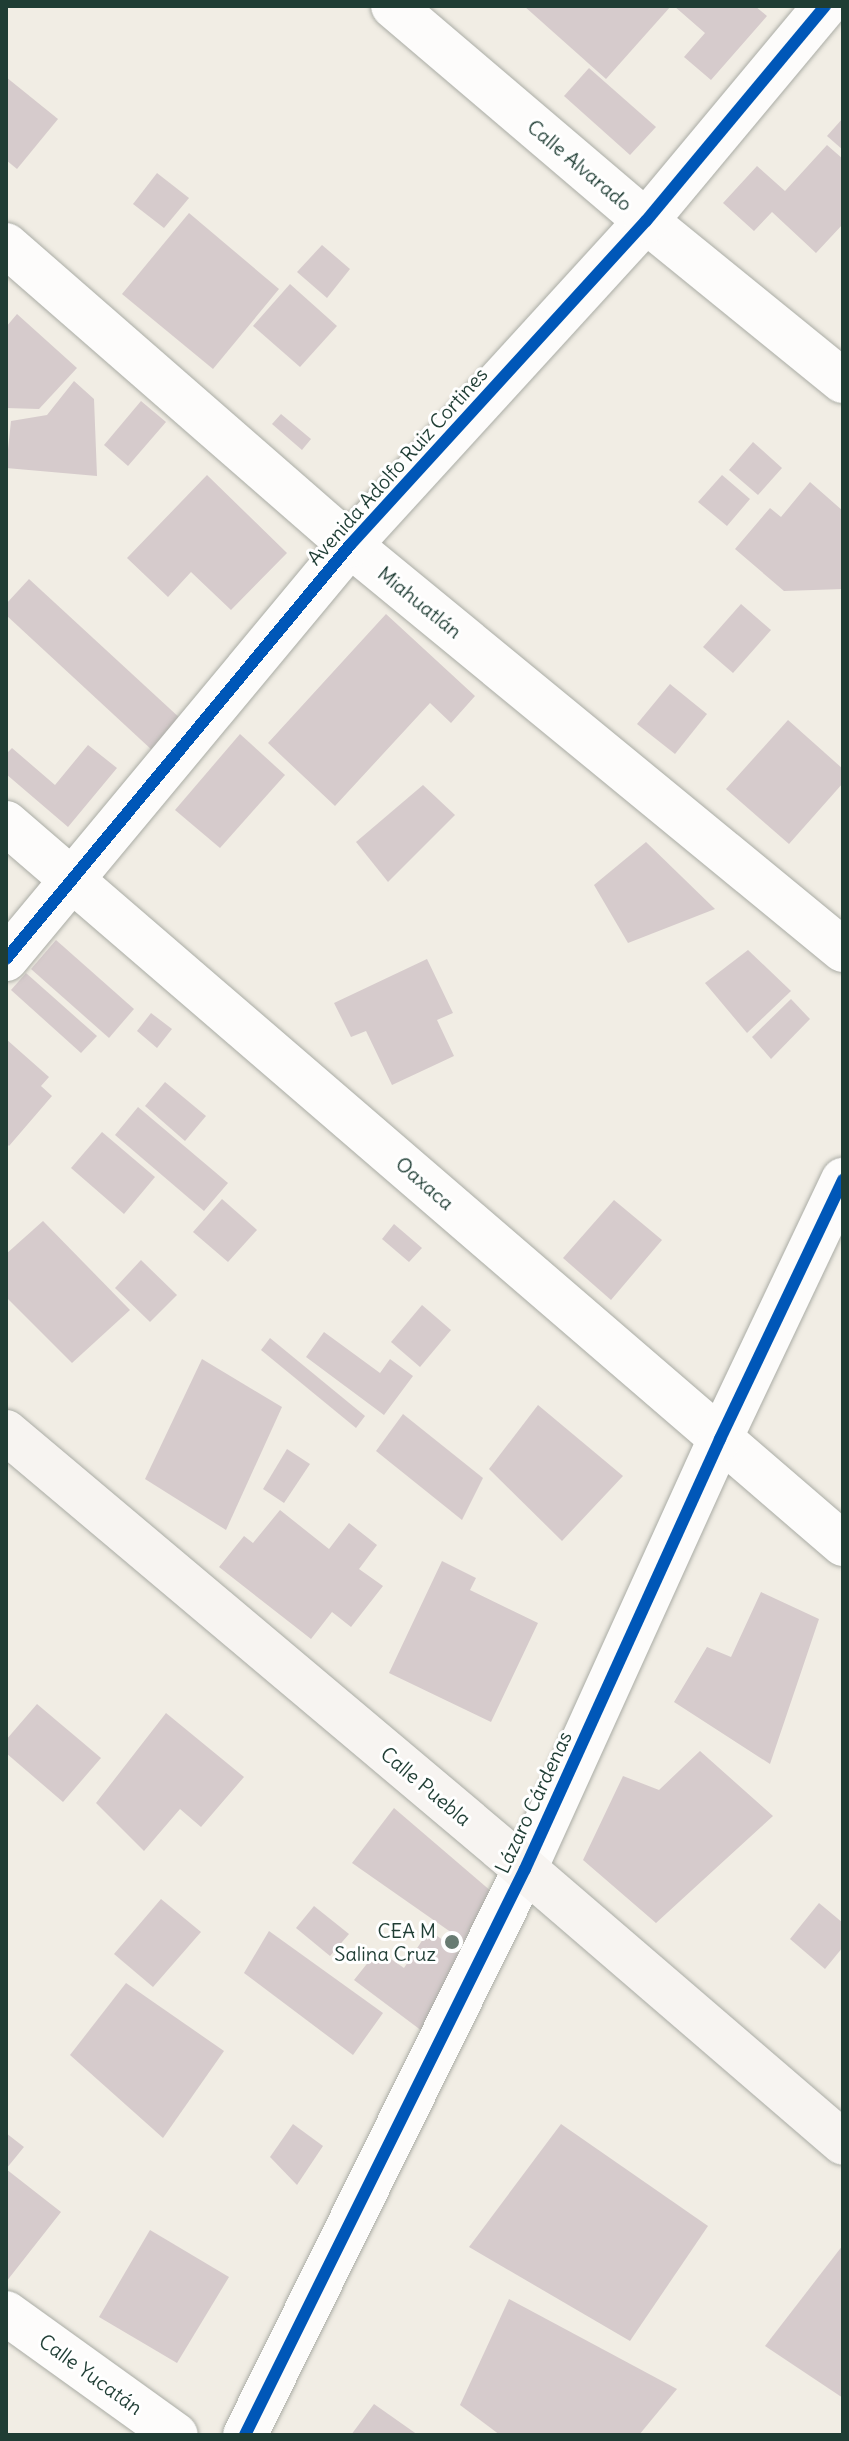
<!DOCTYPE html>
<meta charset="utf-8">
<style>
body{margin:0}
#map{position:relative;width:849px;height:2441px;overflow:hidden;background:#f1ede4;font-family:Delius,sans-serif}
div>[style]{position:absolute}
.building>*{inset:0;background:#d6cbcc}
.roads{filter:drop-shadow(0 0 2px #aaaca5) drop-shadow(0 0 2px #aaaca5)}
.street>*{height:44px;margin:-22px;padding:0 22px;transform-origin:22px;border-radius:22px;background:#fdfcfb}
.secondary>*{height:44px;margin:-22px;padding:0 22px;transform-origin:22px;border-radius:22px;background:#f7f4f1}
.cycleway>*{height:12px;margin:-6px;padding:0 6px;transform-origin:6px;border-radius:6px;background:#0057b8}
.dots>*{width:22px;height:22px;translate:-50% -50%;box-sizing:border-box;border:4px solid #fff;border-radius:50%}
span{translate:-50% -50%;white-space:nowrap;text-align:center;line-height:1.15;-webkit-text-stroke:6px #fff;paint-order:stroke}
.street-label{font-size:20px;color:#1f3d34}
.poi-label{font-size:20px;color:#1f3d34}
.right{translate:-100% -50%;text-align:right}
.frame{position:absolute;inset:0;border:8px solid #1f3d34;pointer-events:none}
</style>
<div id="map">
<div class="building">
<div style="clip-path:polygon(524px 6px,671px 6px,606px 79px)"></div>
<div style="clip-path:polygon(674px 6px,755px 6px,767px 16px,711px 80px,684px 57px,705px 33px)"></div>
<div style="clip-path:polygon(589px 68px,656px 127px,630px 155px,564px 96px)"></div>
<div style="clip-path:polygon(6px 77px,58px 119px,17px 169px,6px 160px)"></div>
<div style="clip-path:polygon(843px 118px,843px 150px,827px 136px)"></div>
<div style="clip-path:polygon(827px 145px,843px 159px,843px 224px,816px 253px,772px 212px,754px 231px,723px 203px,757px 166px,785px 191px)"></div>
<div style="clip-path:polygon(157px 173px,189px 198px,164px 228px,133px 204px)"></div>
<div style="clip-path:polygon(189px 213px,279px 289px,213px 369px,122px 294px)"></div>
<div style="clip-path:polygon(322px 245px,350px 269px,327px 298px,297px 272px)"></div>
<div style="clip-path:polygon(290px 284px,337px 326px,300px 367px,253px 326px)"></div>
<div style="clip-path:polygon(17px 314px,77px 368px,39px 409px,6px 408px,6px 327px)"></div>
<div style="clip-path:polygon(74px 381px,94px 399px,97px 476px,6px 468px,11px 421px,47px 415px)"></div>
<div style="clip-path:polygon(141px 401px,166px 422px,128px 466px,104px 445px)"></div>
<div style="clip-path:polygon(281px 414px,311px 439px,302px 450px,272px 424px)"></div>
<div style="clip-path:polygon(753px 442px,782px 468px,758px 495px,729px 470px)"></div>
<div style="clip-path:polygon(207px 475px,287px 553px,231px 610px,191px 572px,168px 597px,127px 558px)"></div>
<div style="clip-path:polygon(722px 475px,750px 499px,727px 526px,698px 502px)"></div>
<div style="clip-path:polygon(810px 482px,843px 511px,843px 589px,784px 591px,735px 549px,770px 508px,781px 517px)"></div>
<div style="clip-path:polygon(29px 579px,182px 720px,153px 751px,6px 615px,6px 604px)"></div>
<div style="clip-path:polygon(741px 604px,771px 630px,733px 673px,703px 647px)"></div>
<div style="clip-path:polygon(386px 614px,475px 696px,451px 723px,430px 703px,335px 806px,268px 743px)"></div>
<div style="clip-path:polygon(670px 684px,707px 714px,675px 754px,637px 724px)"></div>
<div style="clip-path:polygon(788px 720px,843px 769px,843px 783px,789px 844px,726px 789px)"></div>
<div style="clip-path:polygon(240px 734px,285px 775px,220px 848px,175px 810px)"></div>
<div style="clip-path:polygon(88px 745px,117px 768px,68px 827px,6px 774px,6px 754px,12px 748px,55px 785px)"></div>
<div style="clip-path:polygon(423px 785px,455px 815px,388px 882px,356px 842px)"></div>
<div style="clip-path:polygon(646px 842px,715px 909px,628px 943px,594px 885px)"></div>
<div style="clip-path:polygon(56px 940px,134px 1009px,109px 1038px,31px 969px)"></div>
<div style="clip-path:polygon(748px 950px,791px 991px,747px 1033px,705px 983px)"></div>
<div style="clip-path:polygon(427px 959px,453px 1013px,437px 1020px,454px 1056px,392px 1085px,366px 1031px,351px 1037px,334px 1003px)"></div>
<div style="clip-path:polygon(26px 973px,97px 1036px,81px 1053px,11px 990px)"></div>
<div style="clip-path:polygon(791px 999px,810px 1019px,771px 1059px,752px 1037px)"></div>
<div style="clip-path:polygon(151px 1013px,172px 1029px,157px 1048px,137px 1031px)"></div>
<div style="clip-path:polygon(6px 1039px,49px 1077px,41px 1086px,52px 1096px,9px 1146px,6px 1143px)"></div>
<div style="clip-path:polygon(165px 1082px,206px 1116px,185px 1141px,145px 1106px)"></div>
<div style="clip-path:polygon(138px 1107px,228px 1183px,204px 1211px,115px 1135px)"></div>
<div style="clip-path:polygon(102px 1132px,155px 1177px,124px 1214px,71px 1168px)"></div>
<div style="clip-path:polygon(222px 1199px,257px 1230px,228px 1262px,193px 1232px)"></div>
<div style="clip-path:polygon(614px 1200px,662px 1240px,611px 1300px,563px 1258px)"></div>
<div style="clip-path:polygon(43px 1221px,130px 1310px,72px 1363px,6px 1297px,6px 1254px)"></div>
<div style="clip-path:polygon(394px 1224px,422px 1248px,409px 1262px,382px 1239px)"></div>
<div style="clip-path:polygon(141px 1260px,177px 1295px,150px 1322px,115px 1288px)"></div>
<div style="clip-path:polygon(422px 1305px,451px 1330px,420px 1367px,391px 1342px)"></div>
<div style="clip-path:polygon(324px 1332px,380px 1373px,390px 1359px,413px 1376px,384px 1415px,306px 1357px)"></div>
<div style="clip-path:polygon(270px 1338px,365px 1416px,356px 1428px,261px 1350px)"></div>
<div style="clip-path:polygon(202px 1359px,282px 1407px,226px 1530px,145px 1479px)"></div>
<div style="clip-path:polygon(538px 1405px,623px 1476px,562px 1541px,489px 1469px)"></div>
<div style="clip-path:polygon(403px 1414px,483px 1478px,462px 1520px,376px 1451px)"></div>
<div style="clip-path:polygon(287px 1449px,310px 1464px,284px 1503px,263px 1489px)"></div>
<div style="clip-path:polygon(280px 1510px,329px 1549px,349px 1523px,377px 1545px,359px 1569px,383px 1586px,351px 1627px,332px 1612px,311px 1639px,219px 1567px,244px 1536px,253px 1543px)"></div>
<div style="clip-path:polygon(442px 1561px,476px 1578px,470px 1590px,538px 1623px,491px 1722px,389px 1673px)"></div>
<div style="clip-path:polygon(761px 1592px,819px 1619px,770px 1764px,674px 1702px,707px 1647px,731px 1657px)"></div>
<div style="clip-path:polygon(37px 1704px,101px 1758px,63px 1802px,6px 1753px,6px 1740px)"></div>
<div style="clip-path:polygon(166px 1713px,244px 1777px,201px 1827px,180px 1809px,144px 1851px,96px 1803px)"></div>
<div style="clip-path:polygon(700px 1751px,773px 1816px,656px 1923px,583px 1860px,623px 1776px,659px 1790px)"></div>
<div style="clip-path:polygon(394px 1808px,492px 1892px,475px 1949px,352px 1863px)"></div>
<div style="clip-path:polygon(161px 1899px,201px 1932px,153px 1987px,114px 1954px)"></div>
<div style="clip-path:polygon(819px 1903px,843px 1923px,843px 1947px,825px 1969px,790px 1939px)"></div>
<div style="clip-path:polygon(314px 1906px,349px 1934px,330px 1956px,296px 1928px)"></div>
<div style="clip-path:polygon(429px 1930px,459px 1952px,426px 2034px,354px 1980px,378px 1950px,404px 1968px)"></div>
<div style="clip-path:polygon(269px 1931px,383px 2013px,353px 2055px,244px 1973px)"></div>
<div style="clip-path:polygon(126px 1983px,224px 2051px,163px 2138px,70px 2055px)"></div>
<div style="clip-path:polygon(293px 2124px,323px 2146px,297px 2185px,270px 2157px)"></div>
<div style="clip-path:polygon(561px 2124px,708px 2226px,630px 2341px,469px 2247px)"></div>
<div style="clip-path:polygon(6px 2133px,24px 2147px,6px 2169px,61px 2212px,6px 2282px)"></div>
<div style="clip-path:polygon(150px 2230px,229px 2277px,177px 2363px,99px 2317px)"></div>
<div style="clip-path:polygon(843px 2245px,843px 2398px,765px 2346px)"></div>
<div style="clip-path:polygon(509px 2299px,677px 2389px,639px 2435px,500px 2435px,460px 2405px)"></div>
<div style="clip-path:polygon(374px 2404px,418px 2435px,351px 2435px)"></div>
</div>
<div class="roads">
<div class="street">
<div style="left:393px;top:6px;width:332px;rotate:40.4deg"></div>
<div style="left:646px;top:221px;width:254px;rotate:39.1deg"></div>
<div style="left:6px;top:245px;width:456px;rotate:41.1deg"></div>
<div style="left:350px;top:545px;width:638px;rotate:39.4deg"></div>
<div style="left:6px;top:823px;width:1105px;rotate:40.74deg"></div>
<div style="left:6px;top:959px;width:538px;rotate:-50.28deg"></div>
<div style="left:350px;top:545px;width:439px;rotate:-47.6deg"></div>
<div style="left:646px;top:221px;width:280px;rotate:-50.2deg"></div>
<div style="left:6px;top:2313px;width:209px;rotate:35.7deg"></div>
<div style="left:245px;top:2435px;width:631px;rotate:-63.68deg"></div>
<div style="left:525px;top:1869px;width:472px;rotate:-65.6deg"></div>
<div style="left:720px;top:1439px;width:287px;rotate:-64.6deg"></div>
</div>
<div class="secondary">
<div style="left:6px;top:1432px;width:678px;rotate:40.1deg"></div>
<div style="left:525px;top:1869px;width:420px;rotate:40.7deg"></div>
</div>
</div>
<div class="cycleway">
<div style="left:6px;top:959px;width:538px;rotate:-50.28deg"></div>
<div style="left:350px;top:545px;width:439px;rotate:-47.6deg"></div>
<div style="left:646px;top:221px;width:280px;rotate:-50.2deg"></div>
<div style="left:245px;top:2435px;width:631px;rotate:-63.68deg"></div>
<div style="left:525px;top:1869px;width:472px;rotate:-65.6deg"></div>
<div style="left:720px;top:1439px;width:287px;rotate:-64.6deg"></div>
</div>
<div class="dots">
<div style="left:452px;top:1942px;background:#687b72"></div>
</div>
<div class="street-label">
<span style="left:580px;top:165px;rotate:40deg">Calle Alvarado</span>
<span style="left:397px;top:466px;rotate:-48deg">Avenida Adolfo Ruiz Cortines</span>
<span style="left:420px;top:602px;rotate:39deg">Miahuatlán</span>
<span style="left:425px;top:1183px;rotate:41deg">Oaxaca</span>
<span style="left:426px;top:1786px;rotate:40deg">Calle Puebla</span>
<span style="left:533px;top:1802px;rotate:-65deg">Lázaro Cárdenas</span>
<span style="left:91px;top:2374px;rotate:36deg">Calle Yucatán</span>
</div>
<div class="poi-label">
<span class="right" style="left:436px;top:1942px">CEA M<br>Salina Cruz</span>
</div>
<div class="frame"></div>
</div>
